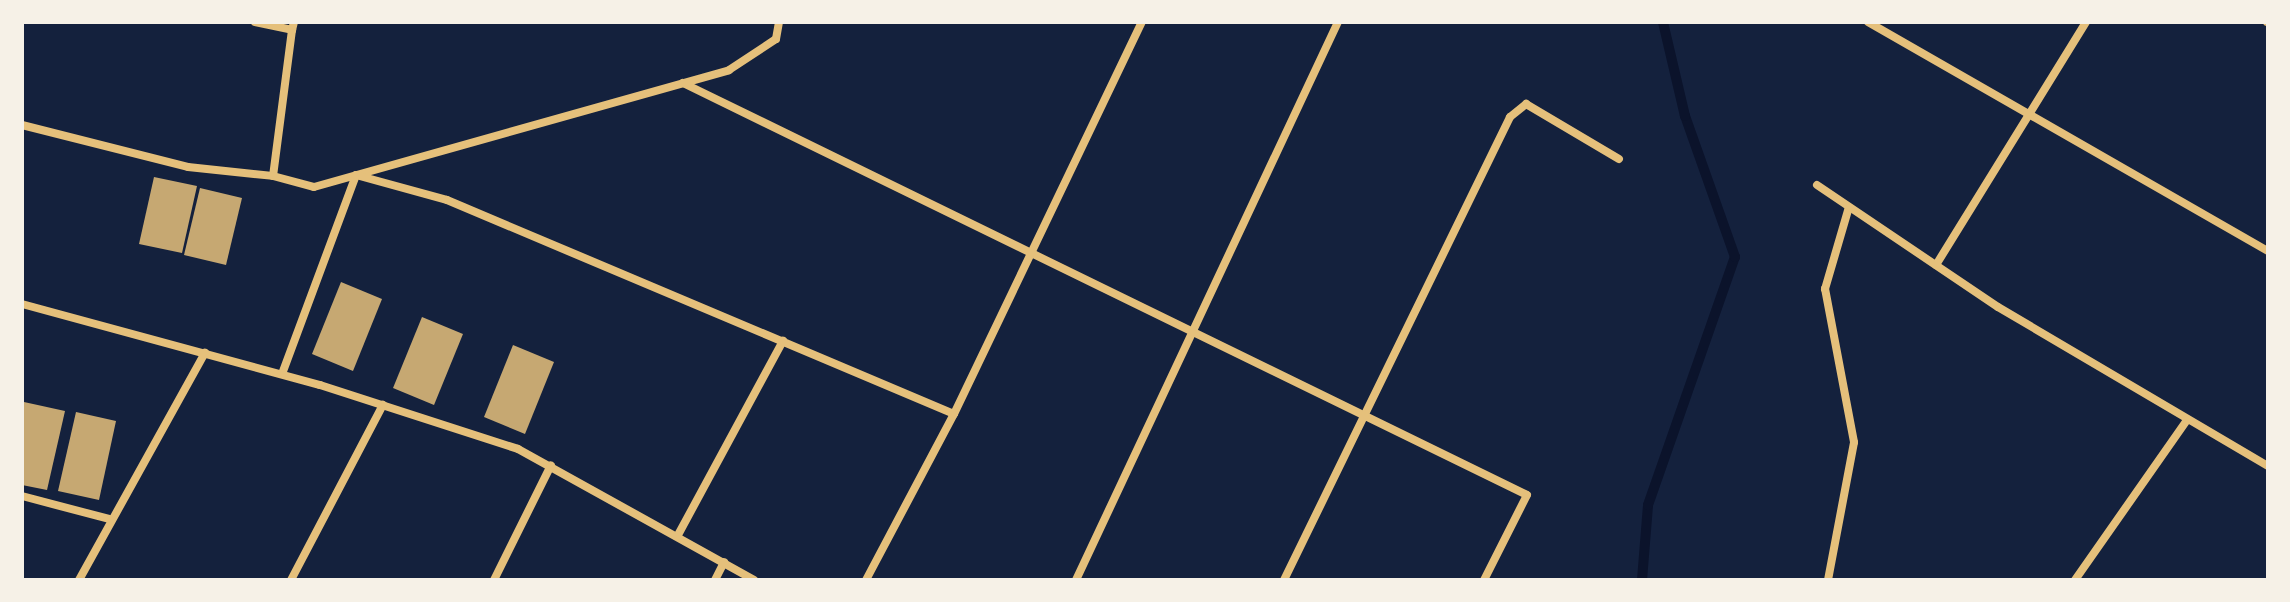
<!DOCTYPE html>
<style>
body{margin:0}
#map{position:relative;width:2290px;height:602px;overflow:hidden;background:#14213d;font-family:"Libre Baskerville",serif}
div>[style]{position:absolute}
.stream>*{height:10px;margin:-5px;padding:0 5px;transform-origin:5px;border-radius:5px;background:#0b132b}
.building>*{inset:0;background:#c6a872}
.minor>*{height:8px;margin:-4px;padding:0 4px;transform-origin:4px;border-radius:4px;background:#e5c07b}
span{translate:-50% -50%;white-space:nowrap;text-align:center;line-height:1.15;-webkit-text-stroke:8px #f6f1e7;paint-order:stroke}
.frame{position:absolute;inset:0;border:24px solid #f6f1e7;pointer-events:none}
</style>
<div id="map">
<div class="stream">
<div style="left:1642px;top:580px;width:75px;rotate:-85.4deg"></div>
<div style="left:1648px;top:505px;width:263px;rotate:-70.7deg"></div>
<div style="left:1735px;top:257px;width:150px;rotate:-109.5deg"></div>
<div style="left:1685px;top:116px;width:97px;rotate:-103.2deg"></div>
</div>
<div class="building">
<div style="clip-path:polygon(154px 177px,197px 186px,182px 253px,139px 244px)"></div>
<div style="clip-path:polygon(200px 188px,242px 198px,226px 265px,184px 255px)"></div>
<div style="clip-path:polygon(341px 282px,382px 299px,353px 371px,312px 354px)"></div>
<div style="clip-path:polygon(422px 317px,463px 334px,434px 405px,393px 388px)"></div>
<div style="clip-path:polygon(513px 345px,554px 362px,525px 434px,484px 417px)"></div>
<div style="clip-path:polygon(24px 402px,65px 411px,47px 490px,22px 485px)"></div>
<div style="clip-path:polygon(76px 412px,116px 421px,99px 500px,58px 491px)"></div>
</div>
<div class="minor">
<div style="left:255px;top:22px;width:38px;rotate:12deg"></div>
<div style="left:292px;top:30px;width:8px;rotate:-76deg"></div>
<div style="left:1868px;top:22px;width:461px;rotate:29.8deg"></div>
<div style="left:2267px;top:22px;width:1px"></div>
<div style="left:292px;top:30px;width:147px;rotate:97.4deg"></div>
<div style="left:273px;top:176px;width:42px;rotate:15deg"></div>
<div style="left:314px;top:187px;width:431px;rotate:-15.7deg"></div>
<div style="left:729px;top:70px;width:56px;rotate:-33.4deg"></div>
<div style="left:776px;top:39px;width:17px;rotate:-80deg"></div>
<div style="left:683px;top:83px;width:939px;rotate:26.02deg"></div>
<div style="left:1527px;top:495px;width:95px;rotate:116.8deg"></div>
<div style="left:22px;top:125px;width:171px;rotate:14.2deg"></div>
<div style="left:188px;top:167px;width:85px;rotate:6deg"></div>
<div style="left:1817px;top:185px;width:218px;rotate:34deg"></div>
<div style="left:1998px;top:307px;width:313px;rotate:30.5deg"></div>
<div style="left:1936px;top:265px;width:286px;rotate:-58.3deg"></div>
<div style="left:22px;top:304px;width:309px;rotate:15.2deg"></div>
<div style="left:320px;top:385px;width:208px;rotate:17.9deg"></div>
<div style="left:518px;top:449px;width:270px;rotate:29deg"></div>
<div style="left:282px;top:374px;width:212px;rotate:-69.6deg"></div>
<div style="left:356px;top:175px;width:94px;rotate:15.4deg"></div>
<div style="left:447px;top:200px;width:550px;rotate:22.88deg"></div>
<div style="left:954px;top:414px;width:435px;rotate:-64.4deg"></div>
<div style="left:22px;top:496px;width:90px;rotate:14.8deg"></div>
<div style="left:678px;top:535px;width:221px;rotate:-61.6deg"></div>
<div style="left:79px;top:580px;width:260px;rotate:-61deg"></div>
<div style="left:291px;top:580px;width:198px;rotate:-62.3deg"></div>
<div style="left:494px;top:580px;width:128px;rotate:-63.6deg"></div>
<div style="left:715px;top:580px;width:20px;rotate:-63deg"></div>
<div style="left:866px;top:580px;width:188px;rotate:-62.1deg"></div>
<div style="left:1076px;top:580px;width:616px;rotate:-64.85deg"></div>
<div style="left:1284px;top:580px;width:515px;rotate:-63.98deg"></div>
<div style="left:1510px;top:117px;width:21px;rotate:-39deg"></div>
<div style="left:1526px;top:104px;width:108px;rotate:30.6deg"></div>
<div style="left:1828px;top:580px;width:140px;rotate:-79.3deg"></div>
<div style="left:1854px;top:442px;width:156px;rotate:-100.7deg"></div>
<div style="left:1825px;top:289px;width:85px;rotate:-73.7deg"></div>
<div style="left:2075px;top:580px;width:195px;rotate:-55deg"></div>
</div>
<div class="frame"></div>
</div>
